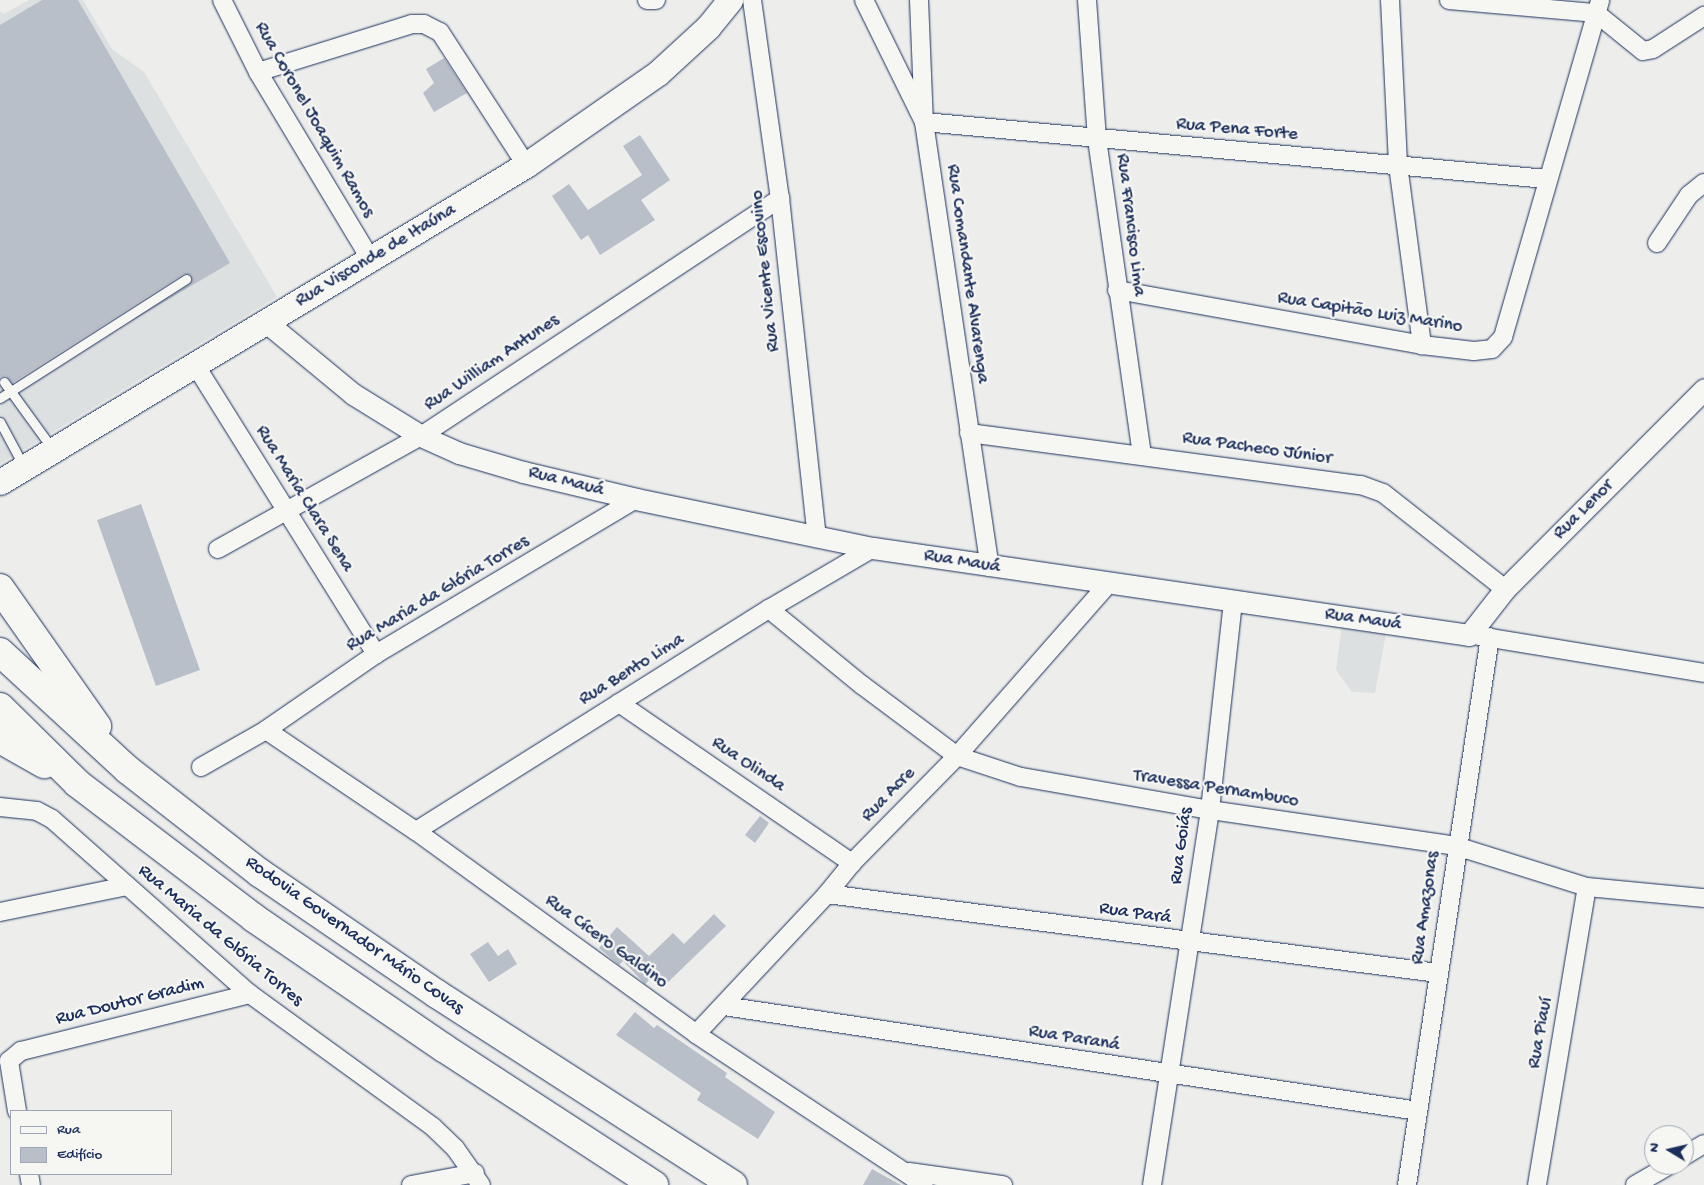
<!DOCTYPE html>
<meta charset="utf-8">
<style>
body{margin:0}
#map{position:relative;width:1704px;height:1185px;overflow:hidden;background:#edeeec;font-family:"Gochi Hand",sans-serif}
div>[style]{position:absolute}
.built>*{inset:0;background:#dde0e1}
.building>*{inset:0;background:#b9bfc8}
.roads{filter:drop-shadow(0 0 1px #1b2f5e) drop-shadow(0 0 1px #1b2f5e)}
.service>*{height:9px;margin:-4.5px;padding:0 4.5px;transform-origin:4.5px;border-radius:4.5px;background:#f6f6f2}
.minor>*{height:18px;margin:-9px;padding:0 9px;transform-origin:9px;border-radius:9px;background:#f6f6f2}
.tertiary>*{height:21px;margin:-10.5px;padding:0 10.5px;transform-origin:10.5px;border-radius:10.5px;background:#f6f6f2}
.secondary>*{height:25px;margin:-12.5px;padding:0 12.5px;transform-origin:12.5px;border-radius:12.5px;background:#f6f6f2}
.motorway>*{height:28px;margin:-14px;padding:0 14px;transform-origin:14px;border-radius:14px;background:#f6f6f2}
span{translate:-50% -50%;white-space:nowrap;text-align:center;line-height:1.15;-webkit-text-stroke:4.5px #f6f6f2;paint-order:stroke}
.street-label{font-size:19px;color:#1b2f5e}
.legend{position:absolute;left:10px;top:1110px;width:162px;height:65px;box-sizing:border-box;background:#f6f6f2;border:1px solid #9ea6b7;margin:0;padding:6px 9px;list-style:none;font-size:15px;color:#1b2f5e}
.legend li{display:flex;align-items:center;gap:10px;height:25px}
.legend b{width:25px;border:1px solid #9ea6b7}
.north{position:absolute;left:1644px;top:1125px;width:50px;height:50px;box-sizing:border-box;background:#f6f6f2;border:1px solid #9ea6b7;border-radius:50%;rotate:279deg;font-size:14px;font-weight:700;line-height:20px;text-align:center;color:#1b2f5e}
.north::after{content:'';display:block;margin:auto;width:18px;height:22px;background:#1b2f5e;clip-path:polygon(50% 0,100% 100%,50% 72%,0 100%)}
</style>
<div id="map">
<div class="built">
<div style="clip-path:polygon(29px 0,83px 0,112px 49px,144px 72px,277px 297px,0 464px,0 11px,3px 14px)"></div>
<div style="clip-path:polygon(1343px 618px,1387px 628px,1375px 693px,1352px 692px,1336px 670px)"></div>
</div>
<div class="building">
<div style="clip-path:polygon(42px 0,78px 0,230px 263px,123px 326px,190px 284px,191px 275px,183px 274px,12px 383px,6px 376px,0 377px,0 25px)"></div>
<div style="clip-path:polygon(444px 58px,467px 93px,434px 112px,423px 93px,434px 83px,426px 69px)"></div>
<div style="clip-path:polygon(640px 135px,670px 180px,641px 200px,655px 220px,600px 255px,588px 235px,581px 240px,552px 196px,569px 184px,588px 210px,642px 175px,623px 146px)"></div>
<div style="clip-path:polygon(141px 504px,200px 670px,156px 686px,97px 520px)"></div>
<div style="clip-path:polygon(760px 816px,769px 823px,755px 843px,745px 835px)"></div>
<div style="clip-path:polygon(714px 914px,726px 926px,661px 989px,651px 978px,645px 984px,623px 961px,619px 965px,599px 948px,617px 927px,649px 956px,673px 933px,684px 944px)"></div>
<div style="clip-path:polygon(488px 942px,498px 956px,508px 949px,517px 964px,489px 982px,470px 954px)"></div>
<div style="clip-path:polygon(635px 1012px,654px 1028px,657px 1025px,727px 1073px,725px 1077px,775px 1112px,758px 1139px,697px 1100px,701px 1093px,616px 1035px)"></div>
<div style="clip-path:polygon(872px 1169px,901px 1185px,863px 1185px)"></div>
</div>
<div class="roads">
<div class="service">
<div style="left:4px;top:382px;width:82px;rotate:54deg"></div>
<div style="left:0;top:398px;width:221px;rotate:-32.6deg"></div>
<div style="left:0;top:422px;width:49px;rotate:61.9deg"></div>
</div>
<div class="minor">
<div style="left:222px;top:0;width:80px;rotate:63.4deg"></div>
<div style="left:258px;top:72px;width:219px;rotate:59deg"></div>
<div style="left:647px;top:0;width:9px"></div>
<div style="left:752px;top:0;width:200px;rotate:82deg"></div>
<div style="left:780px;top:198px;width:342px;rotate:83.8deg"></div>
<div style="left:864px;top:0;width:136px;rotate:63.8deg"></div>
<div style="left:924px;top:122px;width:450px;rotate:81.6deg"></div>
<div style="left:919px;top:0;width:122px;rotate:87.7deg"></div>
<div style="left:924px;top:122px;width:626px;rotate:5.23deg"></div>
<div style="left:1087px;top:0;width:139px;rotate:85.9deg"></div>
<div style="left:1097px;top:139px;width:318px;rotate:81.9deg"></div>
<div style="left:1390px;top:0;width:165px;rotate:87.2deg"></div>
<div style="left:1398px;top:165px;width:182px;rotate:82.4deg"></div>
<div style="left:1449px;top:0;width:148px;rotate:5.1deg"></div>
<div style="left:1596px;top:13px;width:60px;rotate:39deg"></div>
<div style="left:1643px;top:51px;width:10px;rotate:-11deg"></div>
<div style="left:1653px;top:49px;width:61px;rotate:-32.9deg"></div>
<div style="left:258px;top:72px;width:161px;rotate:-17.3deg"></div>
<div style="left:412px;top:24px;width:12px"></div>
<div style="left:424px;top:24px;width:18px;rotate:27deg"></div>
<div style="left:440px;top:32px;width:158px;rotate:57.1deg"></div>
<div style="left:1657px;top:243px;width:58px;rotate:-56.3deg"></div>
<div style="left:1689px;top:195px;width:19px;rotate:-39deg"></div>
<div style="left:1117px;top:290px;width:310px;rotate:10.2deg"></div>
<div style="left:1422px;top:345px;width:52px;rotate:6.6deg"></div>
<div style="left:1474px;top:351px;width:18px;rotate:-6deg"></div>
<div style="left:1492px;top:349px;width:16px;rotate:-47deg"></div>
<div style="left:1503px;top:337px;width:351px;rotate:-73.9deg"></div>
<div style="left:196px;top:366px;width:340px;rotate:58deg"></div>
<div style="left:969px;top:433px;width:395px;rotate:7.6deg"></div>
<div style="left:1361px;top:485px;width:23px;rotate:20deg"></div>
<div style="left:1383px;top:493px;width:155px;rotate:38.2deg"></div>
<div style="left:218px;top:549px;width:232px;rotate:-29.1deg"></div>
<div style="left:421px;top:436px;width:431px;rotate:-33.5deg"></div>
<div style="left:769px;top:609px;width:120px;rotate:39.3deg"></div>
<div style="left:862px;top:685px;width:119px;rotate:36.8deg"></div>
<div style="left:957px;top:756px;width:67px;rotate:18.2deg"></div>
<div style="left:1021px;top:777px;width:192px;rotate:9.9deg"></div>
<div style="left:1210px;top:810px;width:249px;rotate:8.3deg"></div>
<div style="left:1456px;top:846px;width:137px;rotate:17.4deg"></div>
<div style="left:1587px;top:887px;width:118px;rotate:5.4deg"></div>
<div style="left:1479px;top:636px;width:228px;rotate:9.3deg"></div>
<div style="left:619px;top:703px;width:283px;rotate:34.5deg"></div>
<div style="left:266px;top:730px;width:181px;rotate:34deg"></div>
<div style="left:416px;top:831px;width:346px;rotate:35.9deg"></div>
<div style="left:696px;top:1034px;width:273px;rotate:33.5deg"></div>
<div style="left:201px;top:767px;width:75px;rotate:-29.6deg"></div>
<div style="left:266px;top:730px;width:134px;rotate:-34.6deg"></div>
<div style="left:376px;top:654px;width:303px;rotate:-30.8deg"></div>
<div style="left:0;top:807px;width:37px;rotate:6deg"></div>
<div style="left:37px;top:811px;width:17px;rotate:28deg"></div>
<div style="left:52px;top:819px;width:264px;rotate:41.5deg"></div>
<div style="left:250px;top:994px;width:226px;rotate:36deg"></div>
<div style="left:433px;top:1127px;width:30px;rotate:44deg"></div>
<div style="left:455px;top:1148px;width:45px;rotate:54.9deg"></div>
<div style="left:416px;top:831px;width:417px;rotate:-32.2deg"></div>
<div style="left:769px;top:609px;width:121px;rotate:-30.4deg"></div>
<div style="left:827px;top:894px;width:616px;rotate:7.37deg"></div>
<div style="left:0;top:912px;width:130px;rotate:-11.6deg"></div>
<div style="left:724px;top:1006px;width:702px;rotate:8.6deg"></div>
<div style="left:696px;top:1034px;width:192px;rotate:-46.9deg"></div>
<div style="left:827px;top:894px;width:40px;rotate:-51deg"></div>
<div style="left:852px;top:863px;width:150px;rotate:-45.5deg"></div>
<div style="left:957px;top:756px;width:230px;rotate:-48.7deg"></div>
<div style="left:17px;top:1111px;width:51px;rotate:-99.1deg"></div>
<div style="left:9px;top:1061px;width:16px;rotate:-40deg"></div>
<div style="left:21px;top:1051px;width:236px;rotate:-14deg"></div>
<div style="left:1684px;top:1156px;width:23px;rotate:-31deg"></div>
<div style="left:909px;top:1172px;width:95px;rotate:7.9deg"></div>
<div style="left:29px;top:1174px;width:11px;rotate:80deg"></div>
<div style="left:411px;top:1185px;width:65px;rotate:-10.6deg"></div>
<div style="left:1152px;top:1185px;width:379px;rotate:-81.2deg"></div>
<div style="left:1210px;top:810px;width:210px;rotate:-83.7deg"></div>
<div style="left:1407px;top:1185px;width:554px;rotate:-81.39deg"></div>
<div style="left:1537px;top:1185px;width:302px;rotate:-80.5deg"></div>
<div style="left:1635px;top:1185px;width:39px;rotate:-30deg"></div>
</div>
<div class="tertiary">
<div style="left:266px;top:322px;width:113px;rotate:39.6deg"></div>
<div style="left:353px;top:394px;width:80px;rotate:31.7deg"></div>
<div style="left:421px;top:436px;width:42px;rotate:24.1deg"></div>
<div style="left:459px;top:453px;width:67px;rotate:16.5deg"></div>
<div style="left:523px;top:472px;width:116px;rotate:13.4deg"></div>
<div style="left:636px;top:499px;width:242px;rotate:11.7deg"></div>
<div style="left:873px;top:548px;width:602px;rotate:8.3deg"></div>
<div style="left:1469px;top:635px;width:58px;rotate:-52deg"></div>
<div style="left:1505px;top:589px;width:282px;rotate:-45.1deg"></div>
</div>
<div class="secondary">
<div style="left:0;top:482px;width:614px;rotate:-31.08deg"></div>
<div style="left:526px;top:165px;width:161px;rotate:-34.9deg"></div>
<div style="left:658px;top:73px;width:68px;rotate:-42.6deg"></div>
<div style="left:708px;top:27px;width:35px;rotate:-51deg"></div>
</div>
<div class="motorway">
<div style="left:0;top:588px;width:169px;rotate:54.9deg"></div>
<div style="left:0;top:652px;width:174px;rotate:42.7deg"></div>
<div style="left:128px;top:770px;width:167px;rotate:38deg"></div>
<div style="left:260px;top:873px;width:214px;rotate:34.4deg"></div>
<div style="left:437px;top:994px;width:352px;rotate:32.8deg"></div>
<div style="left:0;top:707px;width:108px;rotate:44.6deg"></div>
<div style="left:77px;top:783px;width:223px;rotate:37.3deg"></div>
<div style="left:254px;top:918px;width:230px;rotate:34.4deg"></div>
<div style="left:444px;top:1048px;width:251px;rotate:33.1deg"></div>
<div style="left:0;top:739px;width:51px;rotate:29.6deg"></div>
</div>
</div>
<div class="street-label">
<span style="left:314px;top:120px;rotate:60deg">Rua Coronel Joaquim Ramos</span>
<span style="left:1237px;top:130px;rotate:5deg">Rua Pena Forte</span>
<span style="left:1130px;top:225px;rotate:83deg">Rua Francisco Lima</span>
<span style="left:376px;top:256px;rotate:-31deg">Rua Visconde de Itaúna</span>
<span style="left:766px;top:271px;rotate:-96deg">Rua Vicente Escovino</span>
<span style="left:967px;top:274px;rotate:82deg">Rua Comandante Alvarenga</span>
<span style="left:1370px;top:313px;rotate:9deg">Rua Capitão Luiz Marino</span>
<span style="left:492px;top:363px;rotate:-34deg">Rua William Antunes</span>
<span style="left:1257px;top:449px;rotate:8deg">Rua Pacheco Júnior</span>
<span style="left:566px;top:482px;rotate:14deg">Rua Mauá</span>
<span style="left:304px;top:499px;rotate:58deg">Rua Maria Clara Sena</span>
<span style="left:1584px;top:510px;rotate:-45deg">Rua Lenor</span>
<span style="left:962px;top:562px;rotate:9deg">Rua Mauá</span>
<span style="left:438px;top:594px;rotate:-31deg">Rua Maria da Glória Torres</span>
<span style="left:1363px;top:620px;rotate:8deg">Rua Mauá</span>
<span style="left:632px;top:670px;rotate:-32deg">Rua Bento Lima</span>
<span style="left:748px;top:765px;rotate:34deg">Rua Olinda</span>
<span style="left:1216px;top:789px;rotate:9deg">Travessa Pernambuco</span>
<span style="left:889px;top:795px;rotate:-46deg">Rua Acre</span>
<span style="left:1182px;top:846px;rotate:-82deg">Rua Goiás</span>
<span style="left:1426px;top:908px;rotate:-82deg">Rua Amazonas</span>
<span style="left:1135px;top:914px;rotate:8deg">Rua Pará</span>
<span style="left:220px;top:936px;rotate:40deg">Rua Maria da Glória Torres</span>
<span style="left:354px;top:936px;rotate:35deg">Rodovia Governador Mário Covas</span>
<span style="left:606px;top:942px;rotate:36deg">Rua Cícero Galdino</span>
<span style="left:130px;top:1002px;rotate:-14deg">Rua Doutor Gradim</span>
<span style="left:1541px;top:1033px;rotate:-80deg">Rua Piauí</span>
<span style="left:1074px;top:1039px;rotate:9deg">Rua Paraná</span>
</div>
<ul class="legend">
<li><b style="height:6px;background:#f6f6f2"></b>Rua</li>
<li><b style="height:14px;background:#b9bfc8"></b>Edifício</li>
</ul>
<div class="north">N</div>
</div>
